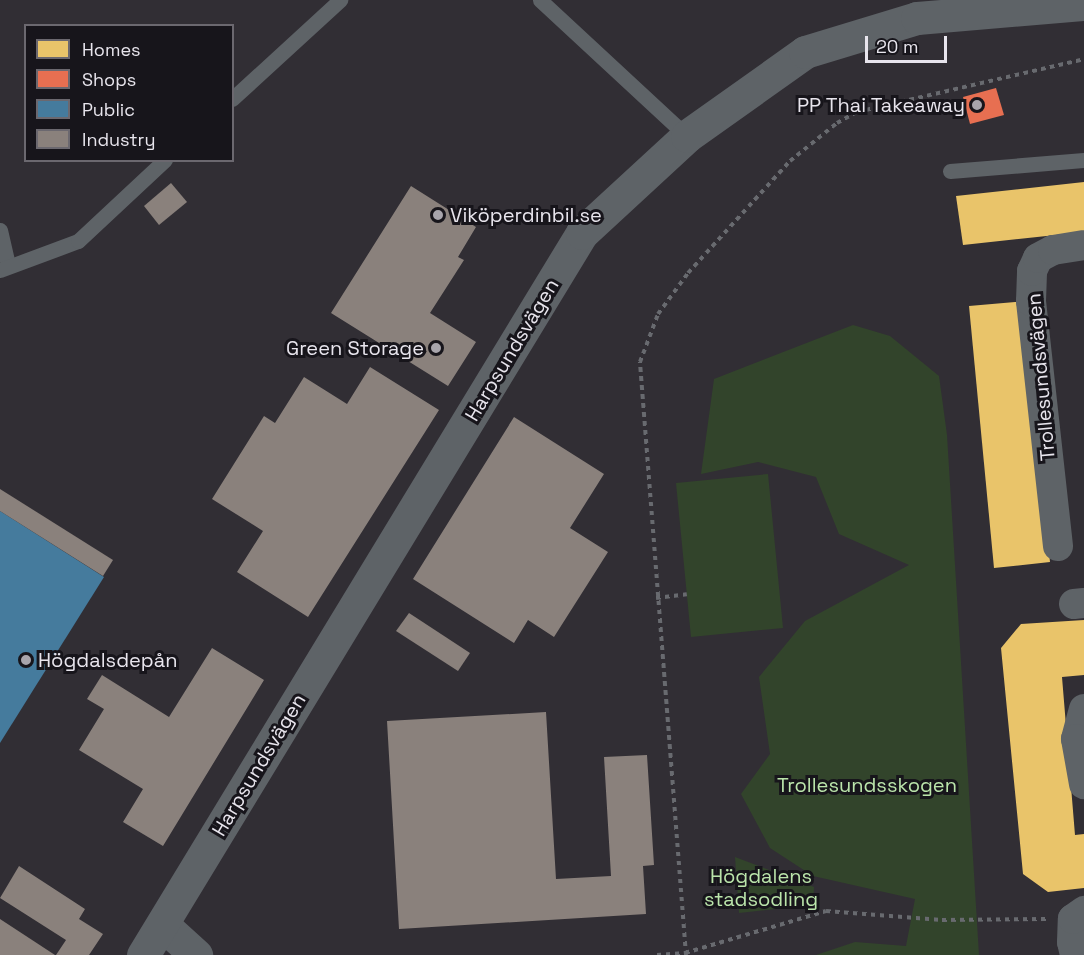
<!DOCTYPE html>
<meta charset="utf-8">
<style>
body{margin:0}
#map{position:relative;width:1084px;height:955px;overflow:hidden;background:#312e34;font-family:"Space Grotesk",sans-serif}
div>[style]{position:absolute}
.green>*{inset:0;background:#32442b}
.homes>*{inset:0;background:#e9c46a}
.shops>*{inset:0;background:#e76f51}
.public>*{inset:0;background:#457b9d}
.industry>*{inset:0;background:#8a817c}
.path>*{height:4px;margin-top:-2px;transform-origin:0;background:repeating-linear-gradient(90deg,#686a6f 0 4.5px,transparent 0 9px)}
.service>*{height:15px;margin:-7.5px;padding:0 7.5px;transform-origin:7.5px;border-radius:7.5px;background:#5e6367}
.minor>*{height:30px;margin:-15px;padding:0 15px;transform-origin:15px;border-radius:15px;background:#5e6367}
.tertiary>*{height:33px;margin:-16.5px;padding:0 16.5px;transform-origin:16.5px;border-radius:16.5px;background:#5e6367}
.dots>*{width:16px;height:16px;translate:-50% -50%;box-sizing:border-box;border:3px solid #17151b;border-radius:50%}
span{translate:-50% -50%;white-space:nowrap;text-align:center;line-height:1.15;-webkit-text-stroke:6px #17151b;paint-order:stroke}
.poi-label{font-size:20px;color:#e8e5ed}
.right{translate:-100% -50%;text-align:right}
.left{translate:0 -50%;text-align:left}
.street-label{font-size:20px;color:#e8e5ed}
.park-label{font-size:20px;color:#bbe5ab}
.legend{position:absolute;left:24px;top:24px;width:210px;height:138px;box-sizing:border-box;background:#17151b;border:2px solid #6b686f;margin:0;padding:8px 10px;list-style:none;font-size:18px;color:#e8e5ed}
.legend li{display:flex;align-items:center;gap:12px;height:30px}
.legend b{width:30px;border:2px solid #6b686f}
.scale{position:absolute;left:865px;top:36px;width:82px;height:27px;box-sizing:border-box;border:3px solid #e8e5ed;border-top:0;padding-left:8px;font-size:18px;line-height:21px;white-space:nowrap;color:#e8e5ed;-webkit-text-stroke:4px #17151b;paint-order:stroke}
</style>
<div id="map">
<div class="green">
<div style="clip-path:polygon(853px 325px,890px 336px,939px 376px,947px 435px,979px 955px,816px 955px,855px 942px,906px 946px,915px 899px,813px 876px,770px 848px,741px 794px,770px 754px,759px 677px,805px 621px,909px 565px,839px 534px,816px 477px,758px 462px,701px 474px,714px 379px)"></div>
<div style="clip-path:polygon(768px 474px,783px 628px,691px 637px,676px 483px)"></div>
<div style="clip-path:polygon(735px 857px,814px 887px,813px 905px,739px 913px)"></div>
</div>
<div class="homes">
<div style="clip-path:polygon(1084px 182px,1084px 232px,963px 245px,956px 196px)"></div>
<div style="clip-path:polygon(1025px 301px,1050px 562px,994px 568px,969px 306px)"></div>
<div style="clip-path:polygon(1084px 620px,1084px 675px,1062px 677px,1075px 835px,1084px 834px,1084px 888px,1048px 892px,1023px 874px,1001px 648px,1021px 624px)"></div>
</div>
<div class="shops">
<div style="clip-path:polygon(996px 88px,1004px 115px,970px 124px,963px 97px)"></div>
</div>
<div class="public">
<div style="clip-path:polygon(0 511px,104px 577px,0 743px)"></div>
</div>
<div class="industry">
<div style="clip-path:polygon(171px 183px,187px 202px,159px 225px,144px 206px)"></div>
<div style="clip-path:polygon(411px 186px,476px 227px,458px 257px,464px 260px,430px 313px,476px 342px,448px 386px,331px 313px)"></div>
<div style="clip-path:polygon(370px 367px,439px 410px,308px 617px,237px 572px,263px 531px,212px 499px,264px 416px,275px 423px,304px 377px,347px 404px)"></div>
<div style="clip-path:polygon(514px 417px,604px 474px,570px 528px,608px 552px,554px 637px,528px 620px,514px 643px,413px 579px)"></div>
<div style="clip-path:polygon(0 489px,113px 560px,103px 576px,0 511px)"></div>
<div style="clip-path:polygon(409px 613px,470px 653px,458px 671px,396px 631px)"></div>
<div style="clip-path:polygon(212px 648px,264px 680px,163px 846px,123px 822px,143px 789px,79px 750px,104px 709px,87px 699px,102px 675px,169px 717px)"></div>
<div style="clip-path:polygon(546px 712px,556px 879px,611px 876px,604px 757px,647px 755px,654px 865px,643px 866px,646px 914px,399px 929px,387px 721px)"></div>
<div style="clip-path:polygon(19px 866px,85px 909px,79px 919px,103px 934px,89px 955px,56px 955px,66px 940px,0 898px)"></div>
<div style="clip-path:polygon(0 919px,55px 955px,0 955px)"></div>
</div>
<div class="path">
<div style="left:656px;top:598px;width:31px;rotate:-7deg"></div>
<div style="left:657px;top:955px;width:28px;rotate:-4deg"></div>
<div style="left:685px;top:953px;width:147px;rotate:-16.6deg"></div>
<div style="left:826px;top:911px;width:116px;rotate:4.4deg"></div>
<div style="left:942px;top:920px;width:104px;rotate:-0.6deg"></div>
<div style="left:686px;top:955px;width:595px;rotate:-94.44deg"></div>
<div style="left:640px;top:362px;width:51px;rotate:-69.4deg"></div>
<div style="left:658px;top:314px;width:51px;rotate:-53.8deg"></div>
<div style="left:688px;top:273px;width:151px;rotate:-47.7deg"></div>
<div style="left:790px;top:161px;width:60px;rotate:-39deg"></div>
<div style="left:837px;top:123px;width:23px;rotate:-29deg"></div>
<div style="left:857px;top:112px;width:233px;rotate:-13.1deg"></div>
</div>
<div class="service">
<div style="left:540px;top:0;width:200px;rotate:42.8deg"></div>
<div style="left:232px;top:99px;width:147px;rotate:-42.5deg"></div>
<div style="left:950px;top:171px;width:134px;rotate:-4.7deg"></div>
<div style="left:0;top:230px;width:37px;rotate:77deg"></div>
<div style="left:0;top:270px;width:83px;rotate:-20.4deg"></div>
<div style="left:78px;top:241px;width:119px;rotate:-43deg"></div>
</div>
<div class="minor">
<div style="left:1058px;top:546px;width:246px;rotate:-96.3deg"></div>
<div style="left:1031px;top:301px;width:30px;rotate:-88deg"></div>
<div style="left:1032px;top:271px;width:14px;rotate:-65deg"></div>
<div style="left:1038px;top:258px;width:17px;rotate:-28deg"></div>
<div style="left:1053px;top:250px;width:31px;rotate:-9deg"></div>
<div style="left:1074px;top:604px;width:10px;rotate:-6deg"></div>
<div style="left:1084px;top:709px;width:31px;rotate:105deg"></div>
<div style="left:1076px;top:739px;width:46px;rotate:79.9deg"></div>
<div style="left:1075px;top:955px;width:13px;rotate:-103deg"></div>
<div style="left:1072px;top:942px;width:23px;rotate:-88deg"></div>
<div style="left:1073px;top:919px;width:14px;rotate:-36deg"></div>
</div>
<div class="tertiary">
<div style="left:163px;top:925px;width:45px;rotate:42.3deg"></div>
<div style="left:143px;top:955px;width:845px;rotate:-58.7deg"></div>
<div style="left:582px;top:233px;width:143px;rotate:-42.7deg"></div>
<div style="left:687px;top:136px;width:145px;rotate:-35.4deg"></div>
<div style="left:805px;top:52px;width:117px;rotate:-16.9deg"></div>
<div style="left:917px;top:18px;width:168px;rotate:-4.8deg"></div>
</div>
<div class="dots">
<div style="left:977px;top:105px;background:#a8a5ac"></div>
<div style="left:438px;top:215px;background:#a8a5ac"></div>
<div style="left:436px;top:348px;background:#a8a5ac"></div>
<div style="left:26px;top:660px;background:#a8a5ac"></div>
</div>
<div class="poi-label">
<span class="right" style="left:965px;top:105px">PP Thai Takeaway</span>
<span class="left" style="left:450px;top:215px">Viköperdinbil.se</span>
<span class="right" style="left:424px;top:348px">Green Storage</span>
<span class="left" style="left:38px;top:660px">Högdalsdepån</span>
</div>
<div class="street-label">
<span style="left:512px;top:350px;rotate:-59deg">Harpsundsvägen</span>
<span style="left:1041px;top:377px;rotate:-95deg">Trollesundsvägen</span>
<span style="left:259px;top:765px;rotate:-59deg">Harpsundsvägen</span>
</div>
<div class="park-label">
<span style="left:867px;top:785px">Trollesundsskogen</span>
<span style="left:761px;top:888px">Högdalens<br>stadsodling</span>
</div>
<ul class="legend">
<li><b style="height:16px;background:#e9c46a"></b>Homes</li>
<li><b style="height:16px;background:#e76f51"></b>Shops</li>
<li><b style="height:16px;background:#457b9d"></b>Public</li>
<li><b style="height:16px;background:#8a817c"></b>Industry</li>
</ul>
<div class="scale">20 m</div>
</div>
